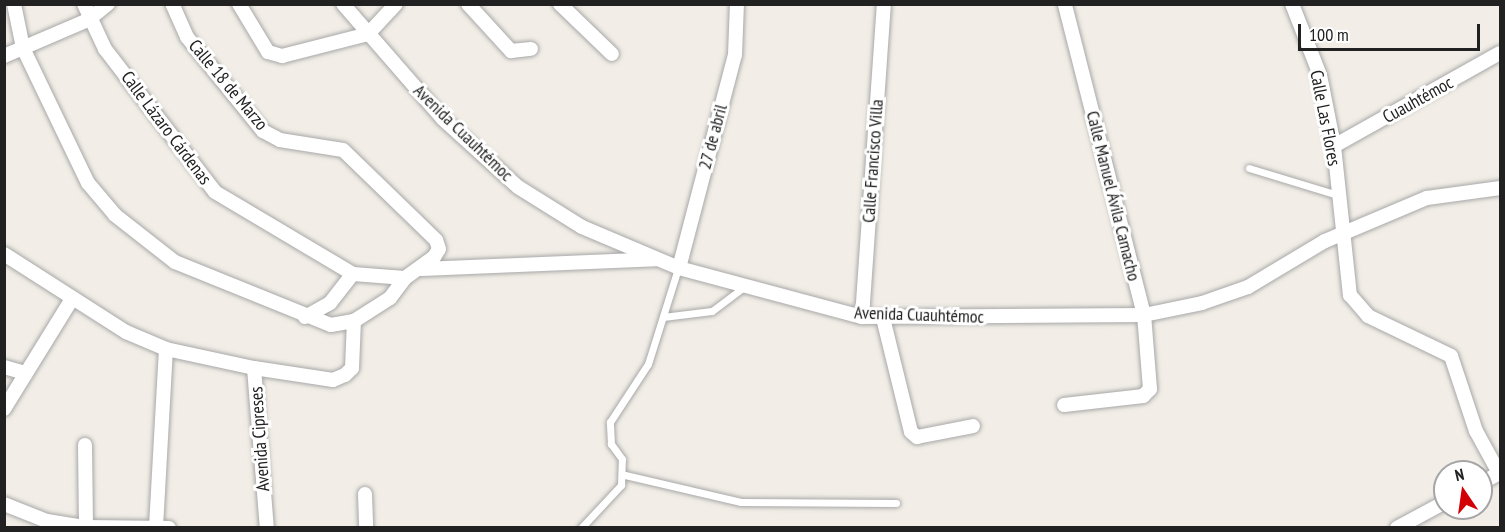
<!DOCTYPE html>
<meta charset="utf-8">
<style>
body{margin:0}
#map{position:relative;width:1505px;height:532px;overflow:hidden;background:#f2eee7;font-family:"PT Sans Narrow",sans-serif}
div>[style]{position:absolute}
.roads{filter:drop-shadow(0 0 2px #a8a8a8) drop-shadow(0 0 2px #a8a8a8)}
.service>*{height:7px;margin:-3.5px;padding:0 3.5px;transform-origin:3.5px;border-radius:3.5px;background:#fff}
.minor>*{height:14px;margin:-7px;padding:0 7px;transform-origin:7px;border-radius:7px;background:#fff}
span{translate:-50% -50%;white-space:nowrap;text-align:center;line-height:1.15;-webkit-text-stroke:6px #fff;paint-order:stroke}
.street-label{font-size:18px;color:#212121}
.frame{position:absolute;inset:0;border:6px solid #212121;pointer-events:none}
.north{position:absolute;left:1433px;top:460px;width:60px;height:60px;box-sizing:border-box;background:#fff;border:2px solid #a6a6a6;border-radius:50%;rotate:347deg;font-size:16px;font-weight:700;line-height:24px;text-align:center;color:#212121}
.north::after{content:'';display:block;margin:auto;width:21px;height:27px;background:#d20005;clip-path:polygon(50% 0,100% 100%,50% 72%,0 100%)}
.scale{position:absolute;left:1298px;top:24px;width:182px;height:27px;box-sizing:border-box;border:3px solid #212121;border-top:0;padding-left:8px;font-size:18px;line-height:21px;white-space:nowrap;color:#212121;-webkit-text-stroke:4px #fff;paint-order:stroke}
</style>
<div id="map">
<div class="roads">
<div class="service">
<div style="left:1249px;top:168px;width:93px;rotate:16.9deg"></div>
<div style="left:663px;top:317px;width:49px;rotate:-7deg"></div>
<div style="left:712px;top:311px;width:39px;rotate:-37deg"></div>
<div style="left:625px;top:475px;width:119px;rotate:13.1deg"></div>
<div style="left:741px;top:502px;width:155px;rotate:0.4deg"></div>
<div style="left:581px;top:528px;width:59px;rotate:-47.1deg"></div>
<div style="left:621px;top:485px;width:26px;rotate:-88deg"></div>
<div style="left:622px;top:459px;width:19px;rotate:-126deg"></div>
<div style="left:611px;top:444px;width:22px;rotate:-93deg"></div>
<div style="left:610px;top:422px;width:69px;rotate:-56.8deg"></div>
<div style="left:648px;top:364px;width:101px;rotate:-72.6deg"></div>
</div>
<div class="minor">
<div style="left:14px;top:4px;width:45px;rotate:78.4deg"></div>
<div style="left:23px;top:48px;width:150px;rotate:64.3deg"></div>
<div style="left:88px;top:183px;width:42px;rotate:49.8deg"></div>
<div style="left:115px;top:215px;width:76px;rotate:38.1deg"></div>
<div style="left:175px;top:262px;width:168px;rotate:22deg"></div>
<div style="left:331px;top:325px;width:23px;rotate:-10deg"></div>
<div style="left:354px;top:321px;width:43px;rotate:-32.6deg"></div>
<div style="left:390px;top:298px;width:25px;rotate:-53deg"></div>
<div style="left:405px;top:278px;width:36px;rotate:-36deg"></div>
<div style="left:434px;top:257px;width:9px;rotate:-58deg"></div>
<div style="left:439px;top:249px;width:9px;rotate:-108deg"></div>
<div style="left:436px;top:240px;width:129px;rotate:-135.9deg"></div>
<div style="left:343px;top:150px;width:64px;rotate:-171deg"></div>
<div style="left:280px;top:140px;width:19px;rotate:-152deg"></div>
<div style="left:263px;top:131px;width:121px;rotate:-129deg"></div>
<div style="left:187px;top:37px;width:36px;rotate:-114deg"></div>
<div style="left:84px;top:4px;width:50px;rotate:65deg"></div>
<div style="left:105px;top:49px;width:180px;rotate:52.4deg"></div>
<div style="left:215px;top:192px;width:161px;rotate:30.7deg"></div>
<div style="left:353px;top:274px;width:52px;rotate:4.4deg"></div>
<div style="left:239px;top:4px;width:56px;rotate:58.9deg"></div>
<div style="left:268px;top:52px;width:15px;rotate:16deg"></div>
<div style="left:282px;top:56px;width:89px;rotate:-14.3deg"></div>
<div style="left:368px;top:34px;width:41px;rotate:-47deg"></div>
<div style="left:343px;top:4px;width:152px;rotate:49deg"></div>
<div style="left:443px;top:119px;width:101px;rotate:42.2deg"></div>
<div style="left:518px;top:187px;width:75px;rotate:32deg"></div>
<div style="left:582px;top:227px;width:105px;rotate:22.9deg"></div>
<div style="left:679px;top:268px;width:189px;rotate:15deg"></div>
<div style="left:862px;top:317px;width:282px;rotate:-0.4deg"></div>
<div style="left:1144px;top:315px;width:59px;rotate:-11.7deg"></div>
<div style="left:1202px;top:303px;width:49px;rotate:-19.2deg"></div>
<div style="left:1248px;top:287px;width:90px;rotate:-30.9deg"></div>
<div style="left:1325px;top:241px;width:111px;rotate:-22.9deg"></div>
<div style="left:1427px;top:198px;width:74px;rotate:-7.8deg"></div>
<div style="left:468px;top:4px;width:64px;rotate:47.5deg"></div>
<div style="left:511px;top:51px;width:20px;rotate:-6deg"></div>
<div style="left:560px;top:4px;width:72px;rotate:43.9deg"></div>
<div style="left:1292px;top:4px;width:76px;rotate:68.5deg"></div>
<div style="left:1320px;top:75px;width:72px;rotate:78.8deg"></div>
<div style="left:1334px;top:146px;width:150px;rotate:83.9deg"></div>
<div style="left:1350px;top:295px;width:28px;rotate:49deg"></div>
<div style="left:1368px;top:316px;width:92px;rotate:25.7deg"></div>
<div style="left:1451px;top:356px;width:79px;rotate:71.6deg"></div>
<div style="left:1476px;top:431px;width:48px;rotate:61.3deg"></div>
<div style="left:4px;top:56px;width:91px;rotate:-23.2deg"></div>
<div style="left:88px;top:20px;width:26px;rotate:-39deg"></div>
<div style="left:1334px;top:146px;width:190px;rotate:-29.3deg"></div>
<div style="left:4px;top:254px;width:145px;rotate:32.6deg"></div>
<div style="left:126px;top:332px;width:43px;rotate:23deg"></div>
<div style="left:166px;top:349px;width:90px;rotate:12.2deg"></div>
<div style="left:254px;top:368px;width:161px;rotate:85.4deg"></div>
<div style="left:679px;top:268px;width:220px;rotate:-75.3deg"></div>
<div style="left:735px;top:55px;width:51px;rotate:-87.8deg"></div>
<div style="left:422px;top:269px;width:234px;rotate:-2.4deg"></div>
<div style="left:305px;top:317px;width:29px;rotate:-29deg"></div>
<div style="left:330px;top:303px;width:37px;rotate:-52deg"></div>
<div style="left:862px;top:317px;width:314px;rotate:-86deg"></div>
<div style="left:883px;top:318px;width:117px;rotate:76.2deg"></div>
<div style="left:911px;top:432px;width:8px;rotate:40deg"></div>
<div style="left:917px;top:437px;width:57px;rotate:-11.1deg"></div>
<div style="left:4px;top:367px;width:22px;rotate:16deg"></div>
<div style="left:254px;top:368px;width:80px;rotate:8.6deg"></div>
<div style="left:333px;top:380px;width:13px;rotate:-23deg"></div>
<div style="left:345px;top:375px;width:10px;rotate:-45deg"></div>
<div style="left:352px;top:368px;width:47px;rotate:-87.6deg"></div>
<div style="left:1064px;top:405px;width:80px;rotate:-6.5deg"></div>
<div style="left:1143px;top:396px;width:10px;rotate:-45deg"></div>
<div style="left:1150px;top:389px;width:74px;rotate:-94.6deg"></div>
<div style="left:1144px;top:315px;width:321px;rotate:-104.3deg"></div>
<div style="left:4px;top:409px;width:129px;rotate:-58.3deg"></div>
<div style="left:85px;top:445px;width:83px;rotate:89.3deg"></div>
<div style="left:1481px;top:483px;width:21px;rotate:-28deg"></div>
<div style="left:365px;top:494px;width:34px;rotate:88deg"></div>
<div style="left:4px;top:504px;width:46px;rotate:21.6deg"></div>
<div style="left:47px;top:521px;width:39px;rotate:9deg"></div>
<div style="left:86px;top:527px;width:83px;rotate:0.7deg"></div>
<div style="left:156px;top:527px;width:178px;rotate:-86.8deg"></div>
<div style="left:1397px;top:528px;width:55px;rotate:-28.4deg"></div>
</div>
</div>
<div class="street-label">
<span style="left:228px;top:85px;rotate:50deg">Calle 18 de Marzo</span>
<span style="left:1418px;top:100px;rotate:-29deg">Cuauhtémoc</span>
<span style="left:1325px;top:118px;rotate:79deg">Calle Las Flores</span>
<span style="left:166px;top:128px;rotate:53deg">Calle Lázaro Cárdenas</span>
<span style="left:463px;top:133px;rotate:44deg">Avenida Cuauhtémoc</span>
<span style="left:713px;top:137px;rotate:-75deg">27 de abril</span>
<span style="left:873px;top:161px;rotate:-86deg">Calle Francisco Villa</span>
<span style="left:1113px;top:196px;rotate:76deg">Calle Manuel Ávila Camacho</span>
<span style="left:919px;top:315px;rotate:2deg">Avenida Cuauhtémoc</span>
<span style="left:260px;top:439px;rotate:-94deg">Avenida Cipreses</span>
</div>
<div class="frame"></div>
<div class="north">N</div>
<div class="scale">100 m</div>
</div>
